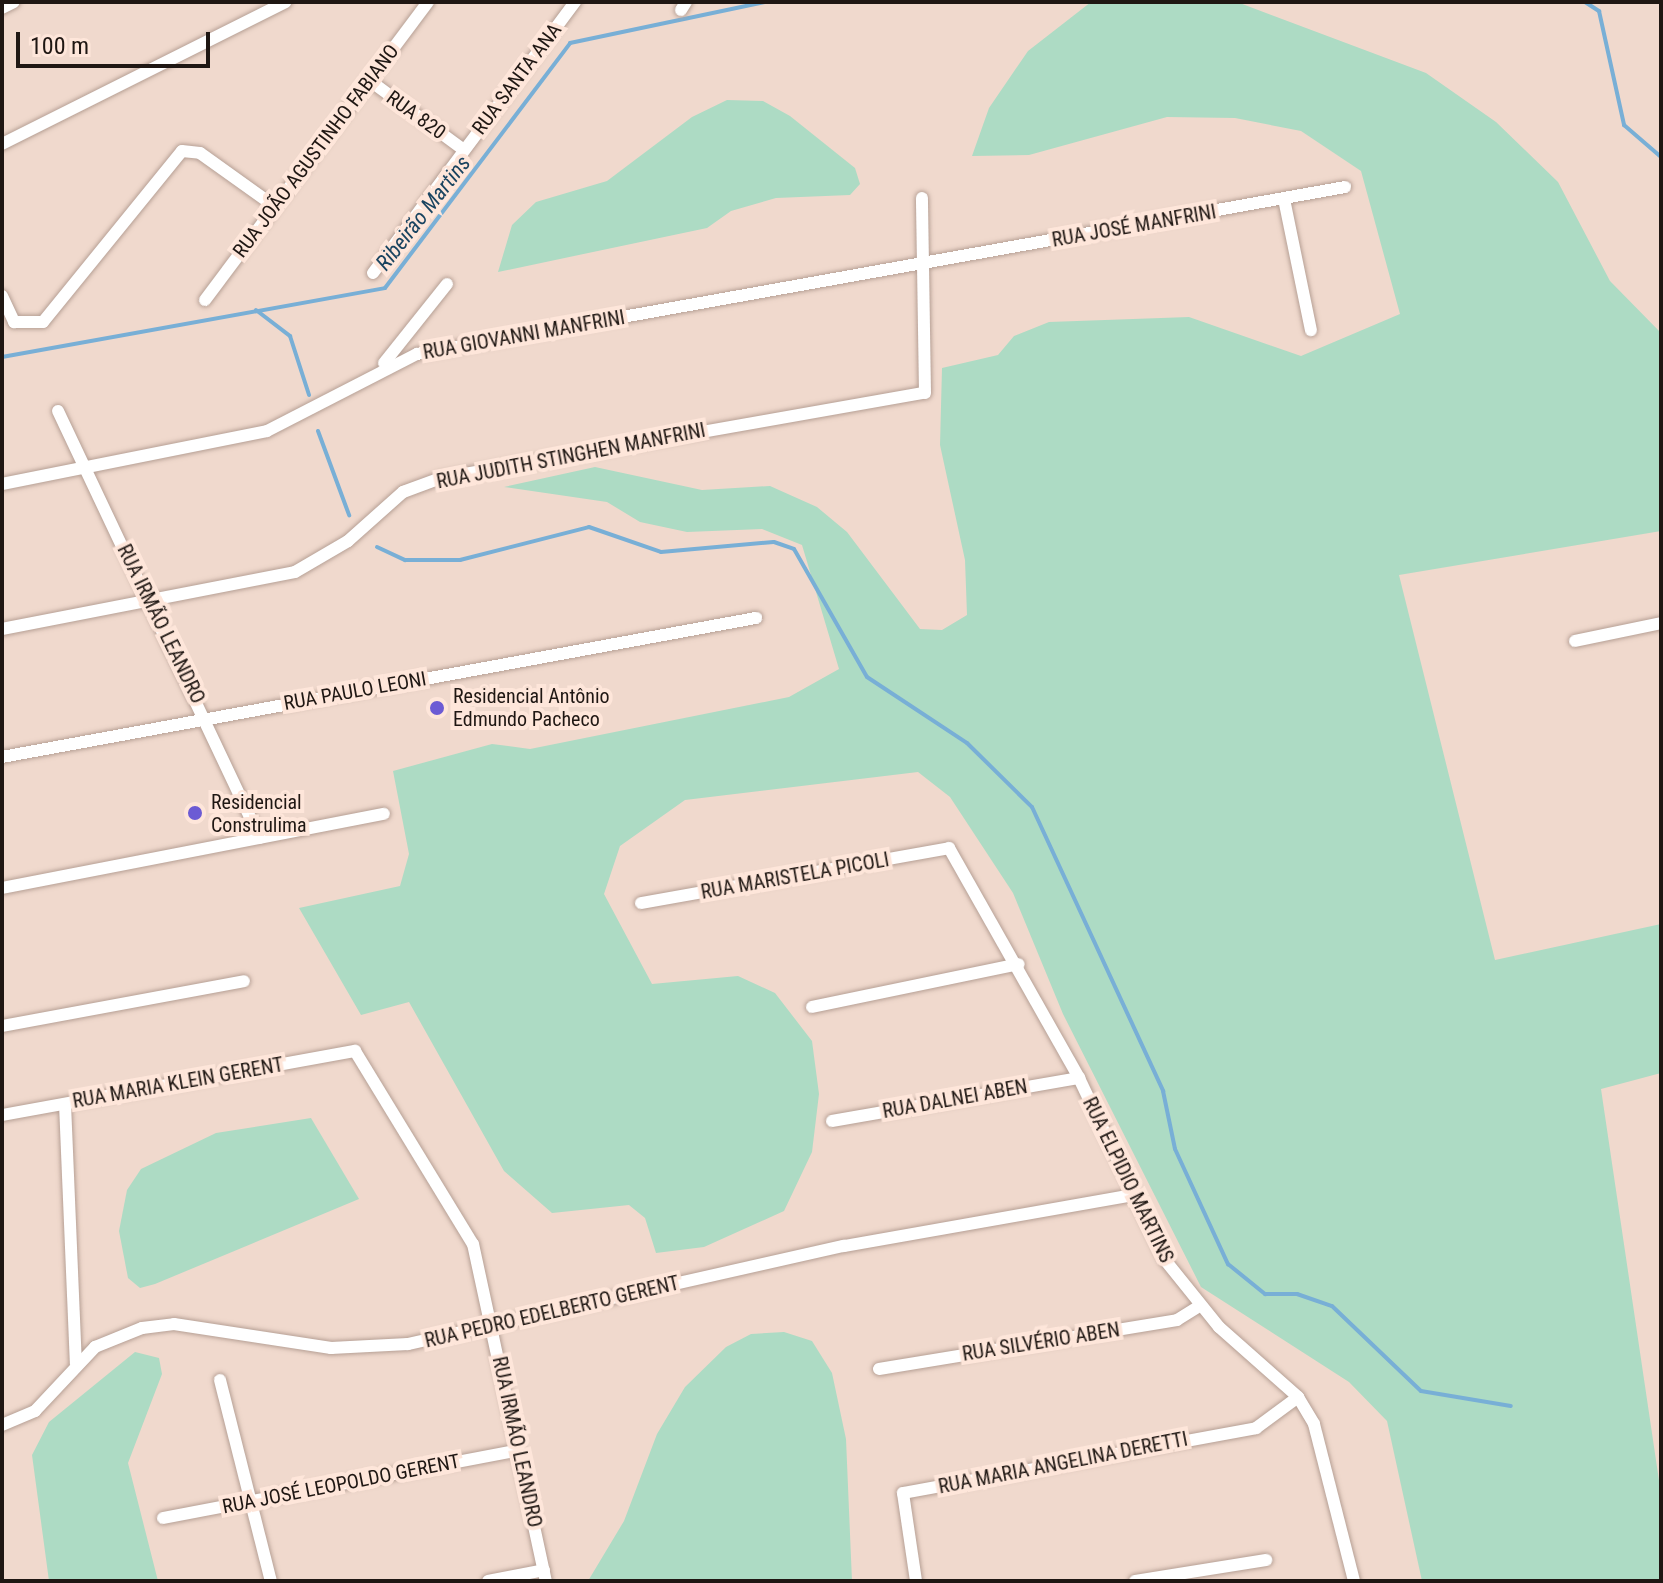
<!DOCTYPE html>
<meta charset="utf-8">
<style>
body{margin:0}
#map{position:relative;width:1663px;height:1583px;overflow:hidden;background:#f0d9cd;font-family:"Roboto Condensed",sans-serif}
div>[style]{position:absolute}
.green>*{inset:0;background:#addbc4}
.stream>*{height:4px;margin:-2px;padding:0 2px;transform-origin:2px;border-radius:2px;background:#78afd6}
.roads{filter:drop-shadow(0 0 2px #b6a095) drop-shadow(0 0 2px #b6a095)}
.minor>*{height:12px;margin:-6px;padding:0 6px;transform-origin:6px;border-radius:6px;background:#fff}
.dots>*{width:22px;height:22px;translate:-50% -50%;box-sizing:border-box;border:4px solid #fee6da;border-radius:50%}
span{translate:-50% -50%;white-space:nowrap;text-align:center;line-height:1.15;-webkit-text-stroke:8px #fee6da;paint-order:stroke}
.street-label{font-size:20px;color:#1f1713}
.poi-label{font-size:20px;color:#1f1713}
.left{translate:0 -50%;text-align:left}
.water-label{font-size:22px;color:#1a4460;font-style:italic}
.frame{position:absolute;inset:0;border:4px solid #1f1713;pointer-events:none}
.scale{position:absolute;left:16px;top:32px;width:194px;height:36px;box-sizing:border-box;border:4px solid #1f1713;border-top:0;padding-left:10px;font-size:24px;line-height:28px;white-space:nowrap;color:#1f1713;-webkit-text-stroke:6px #fee6da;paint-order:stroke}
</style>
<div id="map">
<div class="green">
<div style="clip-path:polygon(1091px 2px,1237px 2px,1426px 73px,1496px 122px,1558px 182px,1610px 281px,1661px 333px,1661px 531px,1399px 575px,1495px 960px,1661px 924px,1661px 1073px,1601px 1089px,1661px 1494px,1661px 1581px,1422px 1581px,1387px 1421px,1349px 1382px,1201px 1287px,1063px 1014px,1013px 893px,950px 797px,918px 772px,685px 800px,620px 846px,604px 894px,652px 984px,738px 976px,775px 993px,812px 1041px,819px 1094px,812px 1152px,784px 1211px,704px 1247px,656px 1253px,645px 1218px,629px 1205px,552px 1213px,504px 1171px,409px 1002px,361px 1015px,299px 908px,400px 886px,409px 854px,393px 771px,492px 744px,530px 749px,789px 697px,839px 669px,802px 545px,762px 529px,687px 532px,640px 522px,607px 502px,504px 487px,595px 467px,702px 490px,770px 486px,817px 507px,847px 532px,920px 629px,942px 630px,967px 615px,965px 560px,940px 445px,942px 368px,998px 355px,1014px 336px,1049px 322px,1189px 317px,1301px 356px,1400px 314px,1361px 171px,1301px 131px,1235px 118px,1167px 117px,1029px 155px,972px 156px,989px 108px,1028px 51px)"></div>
<div style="clip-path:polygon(727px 100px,763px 101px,790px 116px,855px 168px,860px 184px,850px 195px,776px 198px,731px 211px,707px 228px,498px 272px,512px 225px,536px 202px,607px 181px,692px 117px)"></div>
<div style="clip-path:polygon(311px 1118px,359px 1199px,155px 1284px,140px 1288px,128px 1278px,119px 1231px,127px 1190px,141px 1169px,216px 1133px)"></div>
<div style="clip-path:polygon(784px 1332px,812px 1341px,832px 1373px,846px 1439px,852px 1581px,588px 1581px,624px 1521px,657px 1434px,685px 1387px,726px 1347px,751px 1334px)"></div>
<div style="clip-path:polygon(135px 1352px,159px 1358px,162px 1374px,128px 1463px,158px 1581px,49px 1581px,32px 1455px,49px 1422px)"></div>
</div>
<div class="stream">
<div style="left:1585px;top:2px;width:17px;rotate:33deg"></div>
<div style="left:1599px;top:11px;width:117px;rotate:77.6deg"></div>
<div style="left:1624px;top:125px;width:49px;rotate:40.9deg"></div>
<div style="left:256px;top:310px;width:43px;rotate:37.4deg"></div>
<div style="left:290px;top:336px;width:62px;rotate:72.1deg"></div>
<div style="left:2px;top:357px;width:389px;rotate:-10.2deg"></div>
<div style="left:385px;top:288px;width:307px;rotate:-52.9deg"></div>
<div style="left:570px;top:43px;width:198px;rotate:-11.9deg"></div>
<div style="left:318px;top:431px;width:90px;rotate:69.7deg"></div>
<div style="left:377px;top:547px;width:31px;rotate:25deg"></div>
<div style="left:405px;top:560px;width:55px"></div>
<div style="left:460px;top:560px;width:133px;rotate:-14.3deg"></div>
<div style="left:589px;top:527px;width:76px;rotate:19.1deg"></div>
<div style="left:661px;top:552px;width:113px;rotate:-5.1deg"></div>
<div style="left:774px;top:542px;width:21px;rotate:19deg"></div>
<div style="left:794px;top:549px;width:147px;rotate:60.3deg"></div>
<div style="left:867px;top:677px;width:120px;rotate:33.4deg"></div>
<div style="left:967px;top:743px;width:91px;rotate:44.6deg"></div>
<div style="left:1032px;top:807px;width:313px;rotate:65.2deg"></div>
<div style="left:1163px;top:1091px;width:59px;rotate:78.3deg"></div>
<div style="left:1175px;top:1149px;width:127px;rotate:65.3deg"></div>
<div style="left:1228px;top:1264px;width:48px;rotate:39deg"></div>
<div style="left:1265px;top:1294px;width:32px"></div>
<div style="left:1297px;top:1294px;width:37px;rotate:19deg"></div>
<div style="left:1332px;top:1306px;width:123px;rotate:43.7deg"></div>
<div style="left:1421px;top:1391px;width:91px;rotate:9.5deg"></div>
</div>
<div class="roads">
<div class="minor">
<div style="left:2px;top:8px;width:13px;rotate:-27deg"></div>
<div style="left:681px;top:10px;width:9px;rotate:-58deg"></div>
<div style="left:369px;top:80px;width:118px;rotate:36.4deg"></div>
<div style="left:2px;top:144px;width:317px;rotate:-26.6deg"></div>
<div style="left:1284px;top:199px;width:134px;rotate:78.4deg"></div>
<div style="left:373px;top:273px;width:338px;rotate:-53.3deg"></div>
<div style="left:2px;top:296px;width:29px;rotate:65deg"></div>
<div style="left:14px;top:322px;width:29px"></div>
<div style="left:43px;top:322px;width:220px;rotate:-50.9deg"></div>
<div style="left:182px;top:151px;width:18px;rotate:6deg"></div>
<div style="left:200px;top:153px;width:90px;rotate:35.5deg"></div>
<div style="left:205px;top:300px;width:372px;rotate:-53.2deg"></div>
<div style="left:384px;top:363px;width:101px;rotate:-51.4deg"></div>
<div style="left:58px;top:411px;width:472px;rotate:64.7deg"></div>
<div style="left:2px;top:484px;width:270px;rotate:-11.3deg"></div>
<div style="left:267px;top:431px;width:169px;rotate:-27.2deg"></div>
<div style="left:417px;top:354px;width:943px;rotate:-10.2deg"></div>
<div style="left:2px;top:629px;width:298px;rotate:-11deg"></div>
<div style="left:295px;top:572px;width:61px;rotate:-30.3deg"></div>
<div style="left:348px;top:541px;width:74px;rotate:-41.7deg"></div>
<div style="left:403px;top:492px;width:40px;rotate:-20.2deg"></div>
<div style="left:441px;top:478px;width:491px;rotate:-10deg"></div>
<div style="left:925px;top:393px;width:195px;rotate:-90.9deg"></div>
<div style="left:1575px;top:641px;width:88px;rotate:-11.8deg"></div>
<div style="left:2px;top:757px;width:767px;rotate:-10.45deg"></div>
<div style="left:2px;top:888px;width:389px;rotate:-11deg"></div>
<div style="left:641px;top:903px;width:313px;rotate:-10.1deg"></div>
<div style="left:949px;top:848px;width:264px;rotate:60.5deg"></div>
<div style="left:1079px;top:1078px;width:201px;rotate:64.7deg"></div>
<div style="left:1165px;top:1260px;width:86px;rotate:51.1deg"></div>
<div style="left:1219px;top:1327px;width:106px;rotate:41.5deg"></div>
<div style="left:1298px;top:1397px;width:31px;rotate:59deg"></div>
<div style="left:1314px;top:1424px;width:162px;rotate:75.7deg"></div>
<div style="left:812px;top:1007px;width:211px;rotate:-11.7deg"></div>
<div style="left:2px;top:1026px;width:246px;rotate:-10.5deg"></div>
<div style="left:65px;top:1104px;width:260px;rotate:87.6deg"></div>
<div style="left:2px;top:1115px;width:359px;rotate:-10.3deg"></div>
<div style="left:355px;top:1051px;width:226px;rotate:58.6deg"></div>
<div style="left:473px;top:1244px;width:345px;rotate:77.8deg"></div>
<div style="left:832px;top:1121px;width:251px;rotate:-9.9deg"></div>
<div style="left:879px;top:1369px;width:302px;rotate:-9.3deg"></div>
<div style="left:1177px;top:1320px;width:26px;rotate:-32deg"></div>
<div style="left:220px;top:1380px;width:207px;rotate:75.8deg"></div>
<div style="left:2px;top:1425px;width:36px;rotate:-23deg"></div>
<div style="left:35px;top:1411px;width:88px;rotate:-46.8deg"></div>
<div style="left:95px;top:1347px;width:51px;rotate:-22deg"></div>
<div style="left:142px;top:1328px;width:32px;rotate:-7deg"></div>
<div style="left:174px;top:1324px;width:159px;rotate:8.7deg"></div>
<div style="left:331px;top:1348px;width:77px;rotate:-3deg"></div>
<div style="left:408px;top:1344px;width:447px;rotate:-12.7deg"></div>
<div style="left:844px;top:1246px;width:292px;rotate:-10deg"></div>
<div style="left:163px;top:1518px;width:362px;rotate:-10.8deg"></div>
<div style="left:488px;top:1581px;width:57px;rotate:-11.1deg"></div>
<div style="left:916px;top:1581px;width:89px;rotate:-98.4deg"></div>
<div style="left:903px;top:1493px;width:359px;rotate:-10.4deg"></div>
<div style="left:1256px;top:1428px;width:52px;rotate:-36.4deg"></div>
<div style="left:1135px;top:1581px;width:133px;rotate:-9.1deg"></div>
</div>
</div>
<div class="dots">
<div style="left:437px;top:708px;background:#6c5bd4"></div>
<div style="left:195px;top:813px;background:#6c5bd4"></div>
</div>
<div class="street-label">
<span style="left:517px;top:79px;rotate:-53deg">RUA SANTA ANA</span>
<span style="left:416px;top:115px;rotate:36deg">RUA 820</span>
<span style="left:316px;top:151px;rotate:-53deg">RUA JOÃO AGUSTINHO FABIANO</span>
<span style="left:1134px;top:226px;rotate:-10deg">RUA JOSÉ MANFRINI</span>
<span style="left:524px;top:335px;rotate:-10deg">RUA GIOVANNI MANFRINI</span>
<span style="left:571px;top:456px;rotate:-11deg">RUA JUDITH STINGHEN MANFRINI</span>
<span style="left:161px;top:624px;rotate:64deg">RUA IRMÃO LEANDRO</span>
<span style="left:355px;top:691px;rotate:-10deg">RUA PAULO LEONI</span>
<span style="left:795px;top:876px;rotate:-10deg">RUA MARISTELA PICOLI</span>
<span style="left:178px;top:1083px;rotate:-10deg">RUA MARIA KLEIN GERENT</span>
<span style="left:955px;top:1099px;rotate:-10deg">RUA DALNEI ABEN</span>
<span style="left:1128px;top:1180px;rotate:64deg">RUA ELPIDIO MARTINS</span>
<span style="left:552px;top:1312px;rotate:-13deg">RUA PEDRO EDELBERTO GERENT</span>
<span style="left:1041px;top:1342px;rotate:-9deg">RUA SILVÉRIO ABEN</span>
<span style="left:517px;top:1442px;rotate:78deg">RUA IRMÃO LEANDRO</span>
<span style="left:1063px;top:1463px;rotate:-11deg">RUA MARIA ANGELINA DERETTI</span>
<span style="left:341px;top:1484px;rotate:-11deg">RUA JOSÉ LEOPOLDO GERENT</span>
</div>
<div class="poi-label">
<span class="left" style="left:453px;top:708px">Residencial Antônio<br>Edmundo Pacheco</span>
<span class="left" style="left:211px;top:814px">Residencial<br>Construlima</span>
</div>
<div class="water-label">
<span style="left:423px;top:213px;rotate:-52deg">Ribeirão Martins</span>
</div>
<div class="frame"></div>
<div class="scale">100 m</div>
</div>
